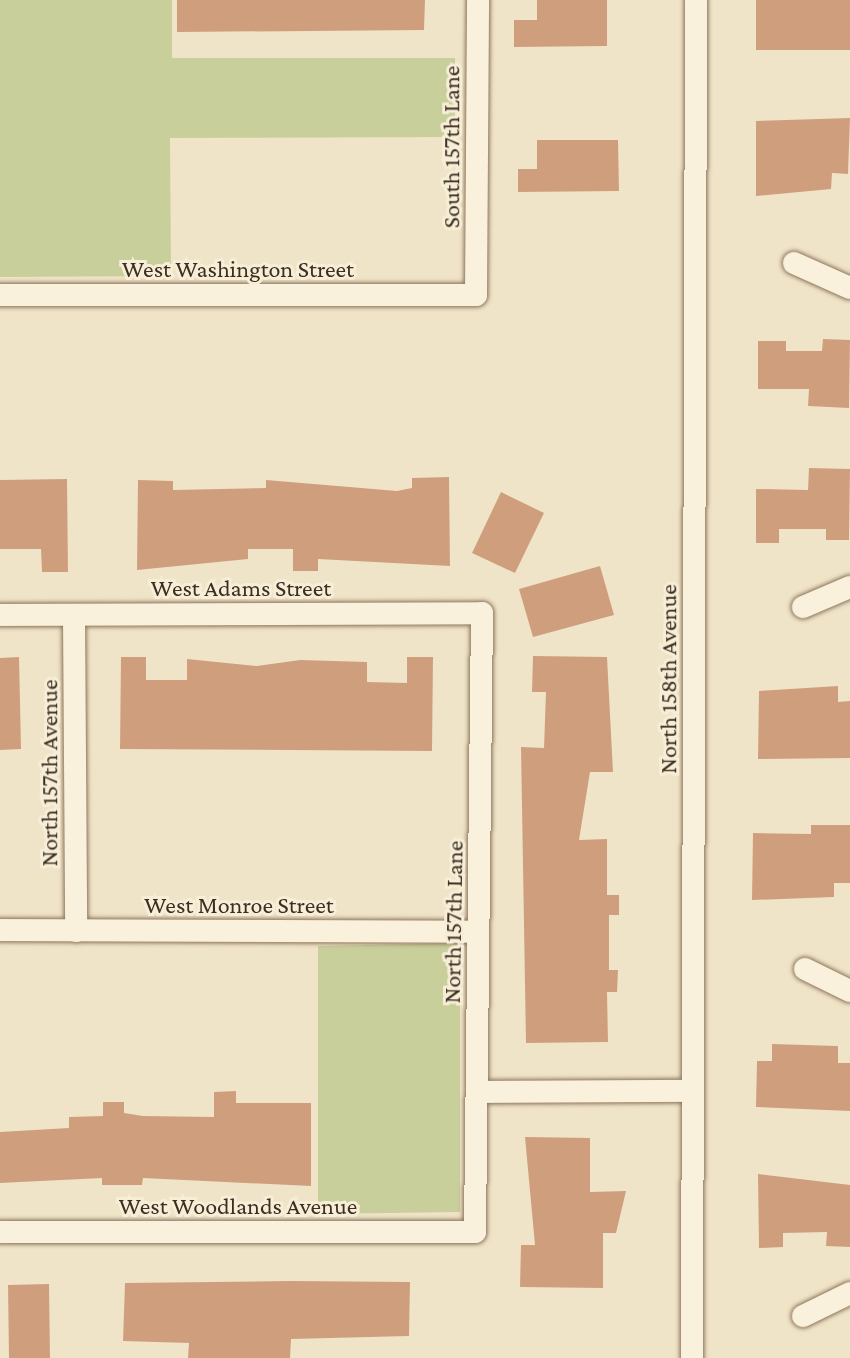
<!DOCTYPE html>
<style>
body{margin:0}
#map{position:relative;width:850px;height:1358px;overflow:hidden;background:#f0e4c8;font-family:"Crimson Pro",serif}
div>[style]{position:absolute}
.green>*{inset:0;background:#c9cf9b}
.building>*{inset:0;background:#cf9f7d}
.roads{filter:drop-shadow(0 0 2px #8d765c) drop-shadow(0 0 2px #8d765c)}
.minor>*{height:22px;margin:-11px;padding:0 11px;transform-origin:11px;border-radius:11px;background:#faf1dc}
span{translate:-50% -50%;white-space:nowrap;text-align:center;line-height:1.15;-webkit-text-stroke:6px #f7eed8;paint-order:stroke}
.street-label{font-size:24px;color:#3d2e20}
</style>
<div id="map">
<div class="green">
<div style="clip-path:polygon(0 0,172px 0,172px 58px,455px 58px,455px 137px,170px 138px,171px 276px,0 277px)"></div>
<div style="clip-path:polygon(460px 943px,460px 1212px,318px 1214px,318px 946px)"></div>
</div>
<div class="building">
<div style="clip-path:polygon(177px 0,425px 0,424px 30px,177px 32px)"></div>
<div style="clip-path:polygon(537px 0,607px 0,607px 46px,514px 47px,514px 20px,537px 20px)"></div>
<div style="clip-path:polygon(756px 0,850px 0,850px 50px,756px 50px)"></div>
<div style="clip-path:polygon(850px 118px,848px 174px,832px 173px,831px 189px,756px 196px,756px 121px)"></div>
<div style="clip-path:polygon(537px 140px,618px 140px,619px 191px,518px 192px,518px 169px,537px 169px)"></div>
<div style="clip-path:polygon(823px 339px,850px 340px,849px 408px,808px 406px,809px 389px,758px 389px,758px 341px,786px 341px,786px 351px,822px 351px)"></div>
<div style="clip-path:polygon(809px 468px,850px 469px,849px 540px,826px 540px,826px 529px,779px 529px,779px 543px,756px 543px,756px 489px,808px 490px)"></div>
<div style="clip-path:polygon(449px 477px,450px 566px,318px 559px,318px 571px,293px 571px,293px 549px,248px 549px,248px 559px,137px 570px,138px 480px,173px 481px,173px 490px,266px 488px,266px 480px,397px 491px,412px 488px,412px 478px)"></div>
<div style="clip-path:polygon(67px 479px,68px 572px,42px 572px,41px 549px,0 549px,0 480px)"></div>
<div style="clip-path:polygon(501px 492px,544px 513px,515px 573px,472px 553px)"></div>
<div style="clip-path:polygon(600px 566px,614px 615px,533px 637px,519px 589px)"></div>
<div style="clip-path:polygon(533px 656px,607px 657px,613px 772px,590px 772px,579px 840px,607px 839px,607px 895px,619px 895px,619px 915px,609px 915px,609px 970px,618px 970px,617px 992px,607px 992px,608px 1042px,526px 1043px,521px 747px,544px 748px,546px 692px,532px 692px)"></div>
<div style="clip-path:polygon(19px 657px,21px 749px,0 750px,0 658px)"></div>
<div style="clip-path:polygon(121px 657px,146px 657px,146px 680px,187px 680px,187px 659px,257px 666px,300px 660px,367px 662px,367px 682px,407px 683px,407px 657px,433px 657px,432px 751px,120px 749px)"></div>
<div style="clip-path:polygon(838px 686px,838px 702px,850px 701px,850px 758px,758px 759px,759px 691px)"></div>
<div style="clip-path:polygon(811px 825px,850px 825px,850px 883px,834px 883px,834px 897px,752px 900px,753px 833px,811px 834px)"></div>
<div style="clip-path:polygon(772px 1044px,838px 1046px,838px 1063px,850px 1063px,850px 1111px,756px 1107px,757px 1061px,772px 1061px)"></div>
<div style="clip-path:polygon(236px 1091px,236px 1103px,311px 1103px,311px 1186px,143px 1178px,142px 1185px,102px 1185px,102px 1178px,0 1183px,0 1132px,69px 1128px,69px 1117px,103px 1116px,103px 1102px,124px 1102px,124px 1113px,143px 1116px,214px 1117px,214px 1092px)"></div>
<div style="clip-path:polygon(525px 1137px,590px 1138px,590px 1192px,626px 1191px,616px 1233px,603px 1233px,603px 1288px,520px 1287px,521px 1245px,535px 1245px)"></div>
<div style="clip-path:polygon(758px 1174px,850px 1185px,850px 1247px,826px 1246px,827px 1232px,783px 1233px,783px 1247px,759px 1248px)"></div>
<div style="clip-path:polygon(291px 1281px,410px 1282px,409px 1336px,291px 1339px,290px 1358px,188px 1358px,189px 1343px,123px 1341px,125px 1283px)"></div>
<div style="clip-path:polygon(49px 1284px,50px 1358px,9px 1358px,8px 1285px)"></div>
</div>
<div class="roads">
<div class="minor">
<div style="left:794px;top:263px;width:61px;rotate:24.1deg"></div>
<div style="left:0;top:295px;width:476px"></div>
<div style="left:476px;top:295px;width:295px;rotate:-89.6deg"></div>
<div style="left:803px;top:607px;width:51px;rotate:-23.1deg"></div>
<div style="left:0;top:615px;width:482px;rotate:-0.2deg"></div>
<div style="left:482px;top:613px;width:619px;rotate:90.65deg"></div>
<div style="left:475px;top:1232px;width:475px;rotate:180deg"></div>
<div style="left:74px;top:615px;width:316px;rotate:89.6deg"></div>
<div style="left:0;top:930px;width:478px;rotate:0.2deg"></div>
<div style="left:805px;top:969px;width:50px;rotate:26.1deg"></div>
<div style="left:477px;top:1092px;width:216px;rotate:-0.3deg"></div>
<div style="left:803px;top:1316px;width:52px;rotate:-26.1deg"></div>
<div style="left:692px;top:1358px;width:1358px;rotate:-89.83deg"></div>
</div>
</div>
<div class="street-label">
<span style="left:451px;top:147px;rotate:-90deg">South 157th Lane</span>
<span style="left:238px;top:269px">West Washington Street</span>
<span style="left:241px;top:588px">West Adams Street</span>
<span style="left:668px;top:679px;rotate:-90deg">North 158th Avenue</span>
<span style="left:49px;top:773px;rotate:-90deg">North 157th Avenue</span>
<span style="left:239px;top:905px">West Monroe Street</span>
<span style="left:453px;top:922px;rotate:-89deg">North 157th Lane</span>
<span style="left:238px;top:1206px">West Woodlands Avenue</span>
</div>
</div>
